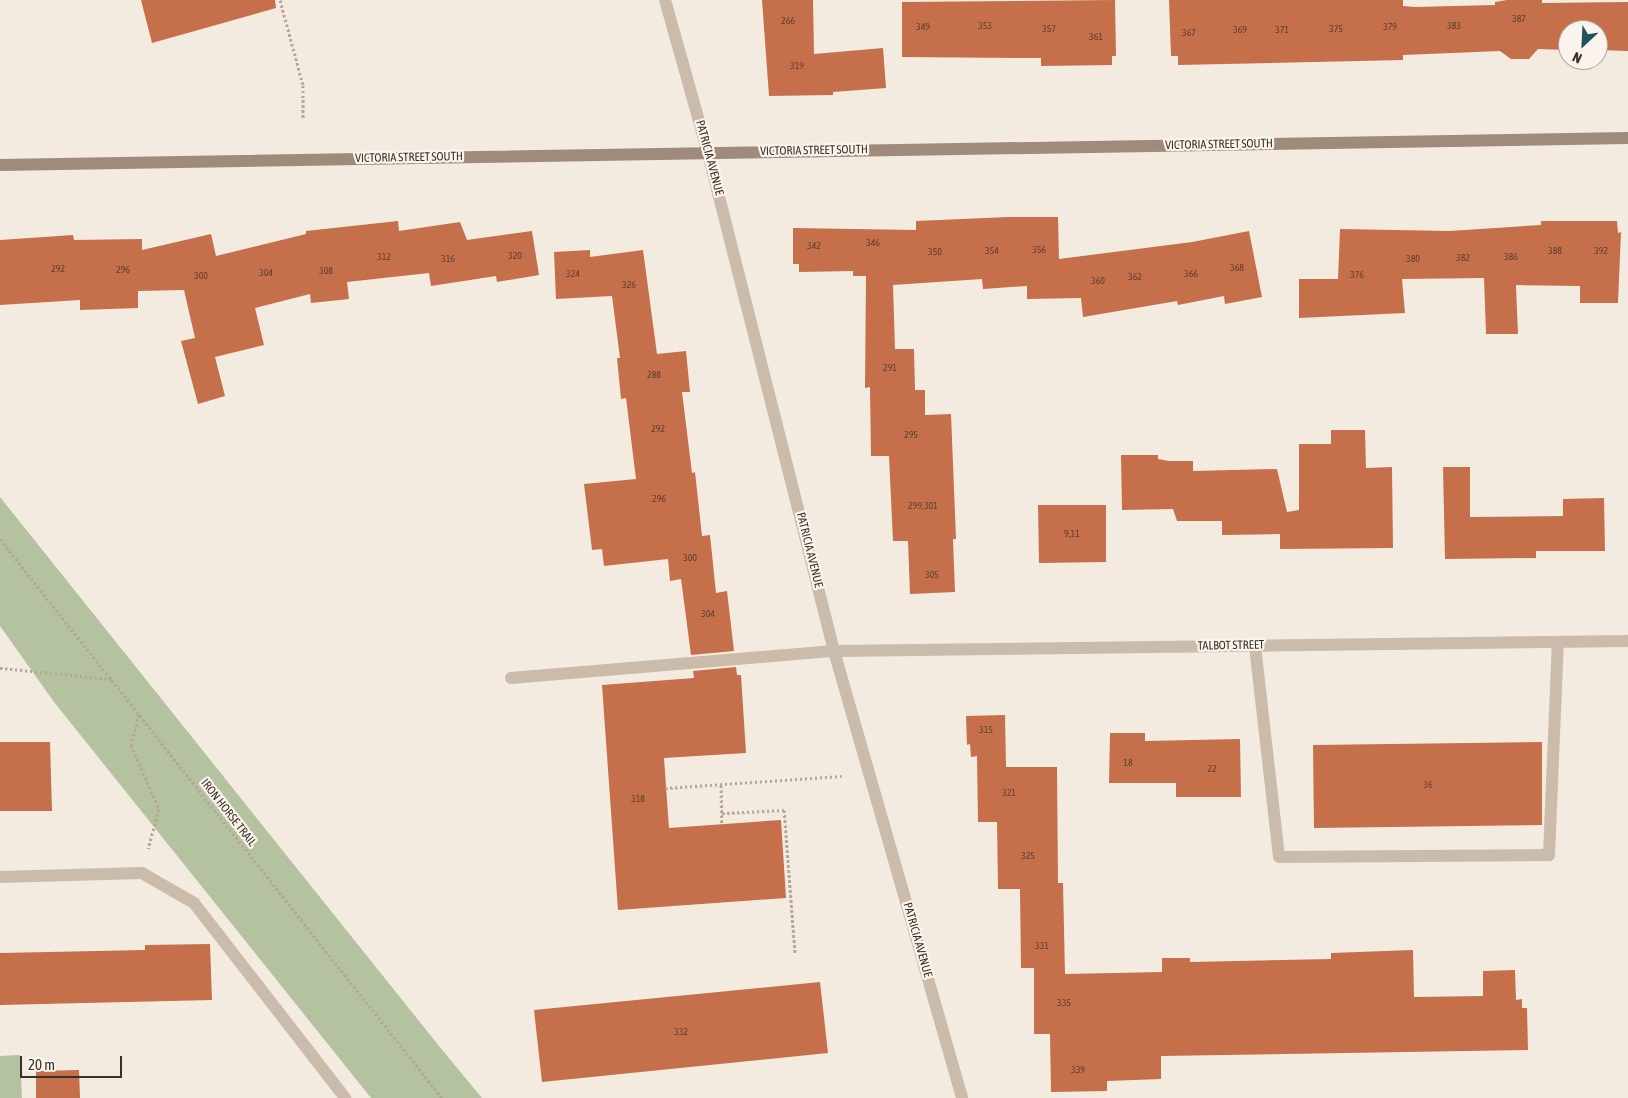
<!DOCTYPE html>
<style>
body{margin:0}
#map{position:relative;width:1628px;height:1098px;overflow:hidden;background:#f3ebdf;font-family:"Asap Condensed",sans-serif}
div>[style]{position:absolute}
.green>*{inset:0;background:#b5c29f}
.building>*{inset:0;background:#c56f4b}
.path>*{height:3px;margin-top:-1.5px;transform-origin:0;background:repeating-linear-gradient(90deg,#b7a595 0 2.5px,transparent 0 5px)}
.lane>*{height:12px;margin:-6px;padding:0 6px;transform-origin:6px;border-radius:6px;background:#cbbbab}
.street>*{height:12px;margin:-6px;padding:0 6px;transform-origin:6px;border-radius:6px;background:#cbbbab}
.secondary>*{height:12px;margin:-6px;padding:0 6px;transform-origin:6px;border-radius:6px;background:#9f8a7c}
span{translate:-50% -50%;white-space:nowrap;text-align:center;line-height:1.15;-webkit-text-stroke:4.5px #faf4ec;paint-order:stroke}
.number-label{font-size:10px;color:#5c4032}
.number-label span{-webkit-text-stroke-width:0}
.street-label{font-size:12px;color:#39302a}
.north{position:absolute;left:1558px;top:20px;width:50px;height:50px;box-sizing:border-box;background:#faf4ec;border:1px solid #ada69e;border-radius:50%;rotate:205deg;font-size:14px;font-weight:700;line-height:20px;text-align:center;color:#39302a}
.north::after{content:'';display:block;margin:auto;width:18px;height:22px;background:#1f545b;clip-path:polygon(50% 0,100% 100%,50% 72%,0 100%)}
.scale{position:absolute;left:20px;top:1056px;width:102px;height:22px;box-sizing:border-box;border:2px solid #39302a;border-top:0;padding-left:6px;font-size:15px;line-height:18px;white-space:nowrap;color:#39302a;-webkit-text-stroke:4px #faf4ec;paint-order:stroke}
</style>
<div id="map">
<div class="green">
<div style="clip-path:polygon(0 497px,443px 1051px,482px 1098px,371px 1098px,54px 702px,0 626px)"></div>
<div style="clip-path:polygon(20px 1055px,22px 1098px,0 1098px,0 1056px)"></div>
</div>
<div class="building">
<div style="clip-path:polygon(141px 0,275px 0,276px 8px,152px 43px)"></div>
<div style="clip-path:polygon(762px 0,813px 0,814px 54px,883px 48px,886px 88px,833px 92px,833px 95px,769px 96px)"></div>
<div style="clip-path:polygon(1115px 0,1116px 56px,1112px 56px,1112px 65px,1041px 66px,1041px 58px,1028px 58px,902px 57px,902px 2px)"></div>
<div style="clip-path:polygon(1169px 0,1403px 0,1403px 6px,1415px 7px,1495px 5px,1495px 2px,1507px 0,1542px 0,1542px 3px,1628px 2px,1628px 51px,1598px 50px,1598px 30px,1568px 30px,1568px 50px,1538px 49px,1529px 59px,1511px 59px,1500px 51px,1403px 55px,1403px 60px,1178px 65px,1178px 56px,1171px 56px)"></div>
<div style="clip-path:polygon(1008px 217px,1058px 217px,1059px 259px,1192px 242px,1249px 231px,1262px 297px,1225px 304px,1224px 296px,1178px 305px,1177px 301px,1083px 317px,1081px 298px,1027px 299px,1027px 286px,983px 289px,982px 279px,893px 285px,895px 349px,914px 349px,915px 390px,925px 390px,925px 415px,951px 414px,956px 539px,953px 539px,955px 592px,910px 594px,908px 541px,893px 541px,889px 456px,871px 456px,870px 387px,865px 388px,866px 276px,853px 276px,853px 271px,799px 272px,799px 264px,793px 264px,793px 228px,916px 230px,916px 221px)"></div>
<div style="clip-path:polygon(398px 221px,399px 231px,460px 222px,467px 240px,532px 231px,539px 275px,497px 282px,496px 276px,431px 286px,429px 273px,347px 282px,349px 299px,311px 303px,310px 294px,255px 308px,264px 345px,215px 357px,225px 396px,198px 404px,181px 341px,195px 338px,184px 290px,138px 291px,138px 308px,80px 310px,80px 300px,0 305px,0 240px,73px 235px,74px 240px,142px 239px,142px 250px,211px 234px,216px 256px,306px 234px,306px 231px)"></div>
<div style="clip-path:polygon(1541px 221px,1617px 221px,1618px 233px,1621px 232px,1618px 303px,1580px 303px,1580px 286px,1516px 285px,1518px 334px,1486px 334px,1484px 278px,1402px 279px,1405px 313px,1299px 318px,1299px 279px,1338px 279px,1340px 229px,1450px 231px,1541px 225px)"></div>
<div style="clip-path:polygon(590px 250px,590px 257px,643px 250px,657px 354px,686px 351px,690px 392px,682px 392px,692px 473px,695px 472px,702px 536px,710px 535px,716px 593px,727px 591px,734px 651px,691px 655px,681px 579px,670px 581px,668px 559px,604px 566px,602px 549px,592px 550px,584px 484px,636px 479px,626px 398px,621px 399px,617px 358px,620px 358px,612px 296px,556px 299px,554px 252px)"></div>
<div style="clip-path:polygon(1331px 430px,1365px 430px,1366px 468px,1392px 467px,1393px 548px,1280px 549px,1280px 534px,1222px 535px,1222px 521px,1177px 521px,1173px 509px,1122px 510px,1121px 455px,1158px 455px,1158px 459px,1169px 461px,1193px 461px,1193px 471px,1277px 469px,1287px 512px,1299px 510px,1299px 444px,1331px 444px)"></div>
<div style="clip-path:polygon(1443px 467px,1470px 467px,1470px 517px,1563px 516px,1563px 499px,1604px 498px,1605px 551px,1536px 551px,1536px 558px,1445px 559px)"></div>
<div style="clip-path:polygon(1038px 505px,1106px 505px,1106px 562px,1039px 563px)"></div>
<div style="clip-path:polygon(736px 667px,737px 675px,741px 675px,746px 753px,664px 758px,669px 828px,781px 820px,786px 898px,618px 910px,602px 685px,694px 678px,693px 671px)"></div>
<div style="clip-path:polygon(1005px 715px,1006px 767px,1057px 767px,1058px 883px,1063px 883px,1065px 974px,1162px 972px,1162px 958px,1190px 958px,1190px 962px,1331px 959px,1331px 953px,1413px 950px,1414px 997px,1483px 996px,1483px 971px,1515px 970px,1516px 1000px,1522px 999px,1522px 1008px,1527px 1008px,1528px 1050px,1161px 1056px,1161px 1079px,1107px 1081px,1107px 1091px,1051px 1092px,1050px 1034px,1034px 1034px,1034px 968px,1021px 968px,1020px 889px,998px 889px,997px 822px,978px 822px,977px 756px,971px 757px,970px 744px,967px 745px,966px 716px)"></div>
<div style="clip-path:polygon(1110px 733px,1145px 733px,1145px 741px,1240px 739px,1241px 797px,1176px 797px,1176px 783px,1109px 783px)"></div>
<div style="clip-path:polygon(0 742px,50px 742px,52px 811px,0 811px)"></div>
<div style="clip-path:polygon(1542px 742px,1542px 825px,1314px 828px,1313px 745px)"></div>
<div style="clip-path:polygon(210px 944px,212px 1000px,0 1005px,0 953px,145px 950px,145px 945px)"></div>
<div style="clip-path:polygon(820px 982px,828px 1053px,542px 1082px,534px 1010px)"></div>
<div style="clip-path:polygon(79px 1070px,80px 1098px,36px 1098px,36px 1071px)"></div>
</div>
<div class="path">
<div style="left:280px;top:0;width:88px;rotate:74.9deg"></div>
<div style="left:303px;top:85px;width:34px;rotate:90deg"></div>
<div style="left:0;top:539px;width:713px;rotate:51.67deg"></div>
<div style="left:0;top:668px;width:113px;rotate:5.6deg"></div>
<div style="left:139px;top:714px;width:32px;rotate:104deg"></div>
<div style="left:131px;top:745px;width:70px;rotate:66.4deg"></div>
<div style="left:159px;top:809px;width:41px;rotate:105.4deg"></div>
<div style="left:721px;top:785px;width:39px;rotate:89deg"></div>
<div style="left:665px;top:788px;width:177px;rotate:-3.9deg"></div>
<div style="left:722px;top:813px;width:62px;rotate:-2.8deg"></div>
<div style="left:784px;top:810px;width:143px;rotate:85.6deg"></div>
</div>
<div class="lane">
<div style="left:1255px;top:646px;width:212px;rotate:83.5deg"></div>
<div style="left:1279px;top:857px;width:270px;rotate:-0.4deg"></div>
<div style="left:1549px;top:855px;width:213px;rotate:-87.6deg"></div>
<div style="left:511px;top:678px;width:324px;rotate:-4.8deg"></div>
<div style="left:0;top:877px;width:142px;rotate:-1.6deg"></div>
<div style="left:142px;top:873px;width:60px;rotate:30deg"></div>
<div style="left:194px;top:903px;width:247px;rotate:52.2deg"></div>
</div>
<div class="street">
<div style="left:665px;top:0;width:159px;rotate:74.3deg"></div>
<div style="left:708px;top:153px;width:514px;rotate:75.8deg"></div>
<div style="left:834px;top:651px;width:465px;rotate:74deg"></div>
<div style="left:834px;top:651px;width:794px;rotate:-0.72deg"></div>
</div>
<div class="secondary">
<div style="left:0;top:165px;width:1628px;rotate:-0.95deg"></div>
</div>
<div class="number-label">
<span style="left:1519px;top:19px">387</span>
<span style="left:788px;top:21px">266</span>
<span style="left:985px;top:26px">353</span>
<span style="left:1454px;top:26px">383</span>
<span style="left:923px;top:27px">349</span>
<span style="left:1390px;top:27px">379</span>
<span style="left:1049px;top:29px">357</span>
<span style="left:1336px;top:29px">375</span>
<span style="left:1240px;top:30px">369</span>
<span style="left:1282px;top:30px">371</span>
<span style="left:1189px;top:33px">367</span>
<span style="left:1096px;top:37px">361</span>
<span style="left:797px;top:66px">319</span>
<span style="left:873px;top:243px">346</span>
<span style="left:814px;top:246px">342</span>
<span style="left:1039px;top:250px">356</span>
<span style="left:992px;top:251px">354</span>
<span style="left:1555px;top:251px">388</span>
<span style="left:1601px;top:251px">392</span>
<span style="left:935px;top:252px">350</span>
<span style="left:515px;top:256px">320</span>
<span style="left:384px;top:257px">312</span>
<span style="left:1511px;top:257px">386</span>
<span style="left:1463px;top:258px">382</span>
<span style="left:448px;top:259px">316</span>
<span style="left:1413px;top:259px">380</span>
<span style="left:1237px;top:268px">368</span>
<span style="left:58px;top:269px">292</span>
<span style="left:123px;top:270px">296</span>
<span style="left:326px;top:271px">308</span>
<span style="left:266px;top:273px">304</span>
<span style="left:573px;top:274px">324</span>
<span style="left:1191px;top:274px">366</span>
<span style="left:1357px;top:275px">376</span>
<span style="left:201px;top:276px">300</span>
<span style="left:1135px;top:277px">362</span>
<span style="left:1098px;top:281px">360</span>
<span style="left:629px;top:285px">326</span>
<span style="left:890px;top:368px">291</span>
<span style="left:654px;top:375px">288</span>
<span style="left:658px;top:429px">292</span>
<span style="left:911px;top:435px">295</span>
<span style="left:659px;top:499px">296</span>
<span style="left:923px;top:506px">299,301</span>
<span style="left:1072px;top:534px">9,11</span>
<span style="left:690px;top:558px">300</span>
<span style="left:932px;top:575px">305</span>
<span style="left:708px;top:614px">304</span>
<span style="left:986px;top:730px">315</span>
<span style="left:1128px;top:763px">18</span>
<span style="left:1212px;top:769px">22</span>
<span style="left:1428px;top:785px">36</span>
<span style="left:1009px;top:793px">321</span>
<span style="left:638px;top:799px">318</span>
<span style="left:1028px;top:856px">325</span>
<span style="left:1042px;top:946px">331</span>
<span style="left:1064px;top:1003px">335</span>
<span style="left:681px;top:1032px">332</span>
<span style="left:1078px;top:1070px">339</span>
</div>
<div class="street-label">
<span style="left:1219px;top:145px;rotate:-1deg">VICTORIA STREET SOUTH</span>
<span style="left:814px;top:151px;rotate:-1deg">VICTORIA STREET SOUTH</span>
<span style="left:409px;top:158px;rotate:-1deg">VICTORIA STREET SOUTH</span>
<span style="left:709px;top:158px;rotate:75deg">PATRICIA AVENUE</span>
<span style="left:809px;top:550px;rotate:76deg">PATRICIA AVENUE</span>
<span style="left:1231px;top:646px;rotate:-1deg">TALBOT STREET</span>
<span style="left:228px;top:813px;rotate:52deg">IRON HORSE TRAIL</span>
<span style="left:917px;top:940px;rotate:74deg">PATRICIA AVENUE</span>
</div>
<div class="north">N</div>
<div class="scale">20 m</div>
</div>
